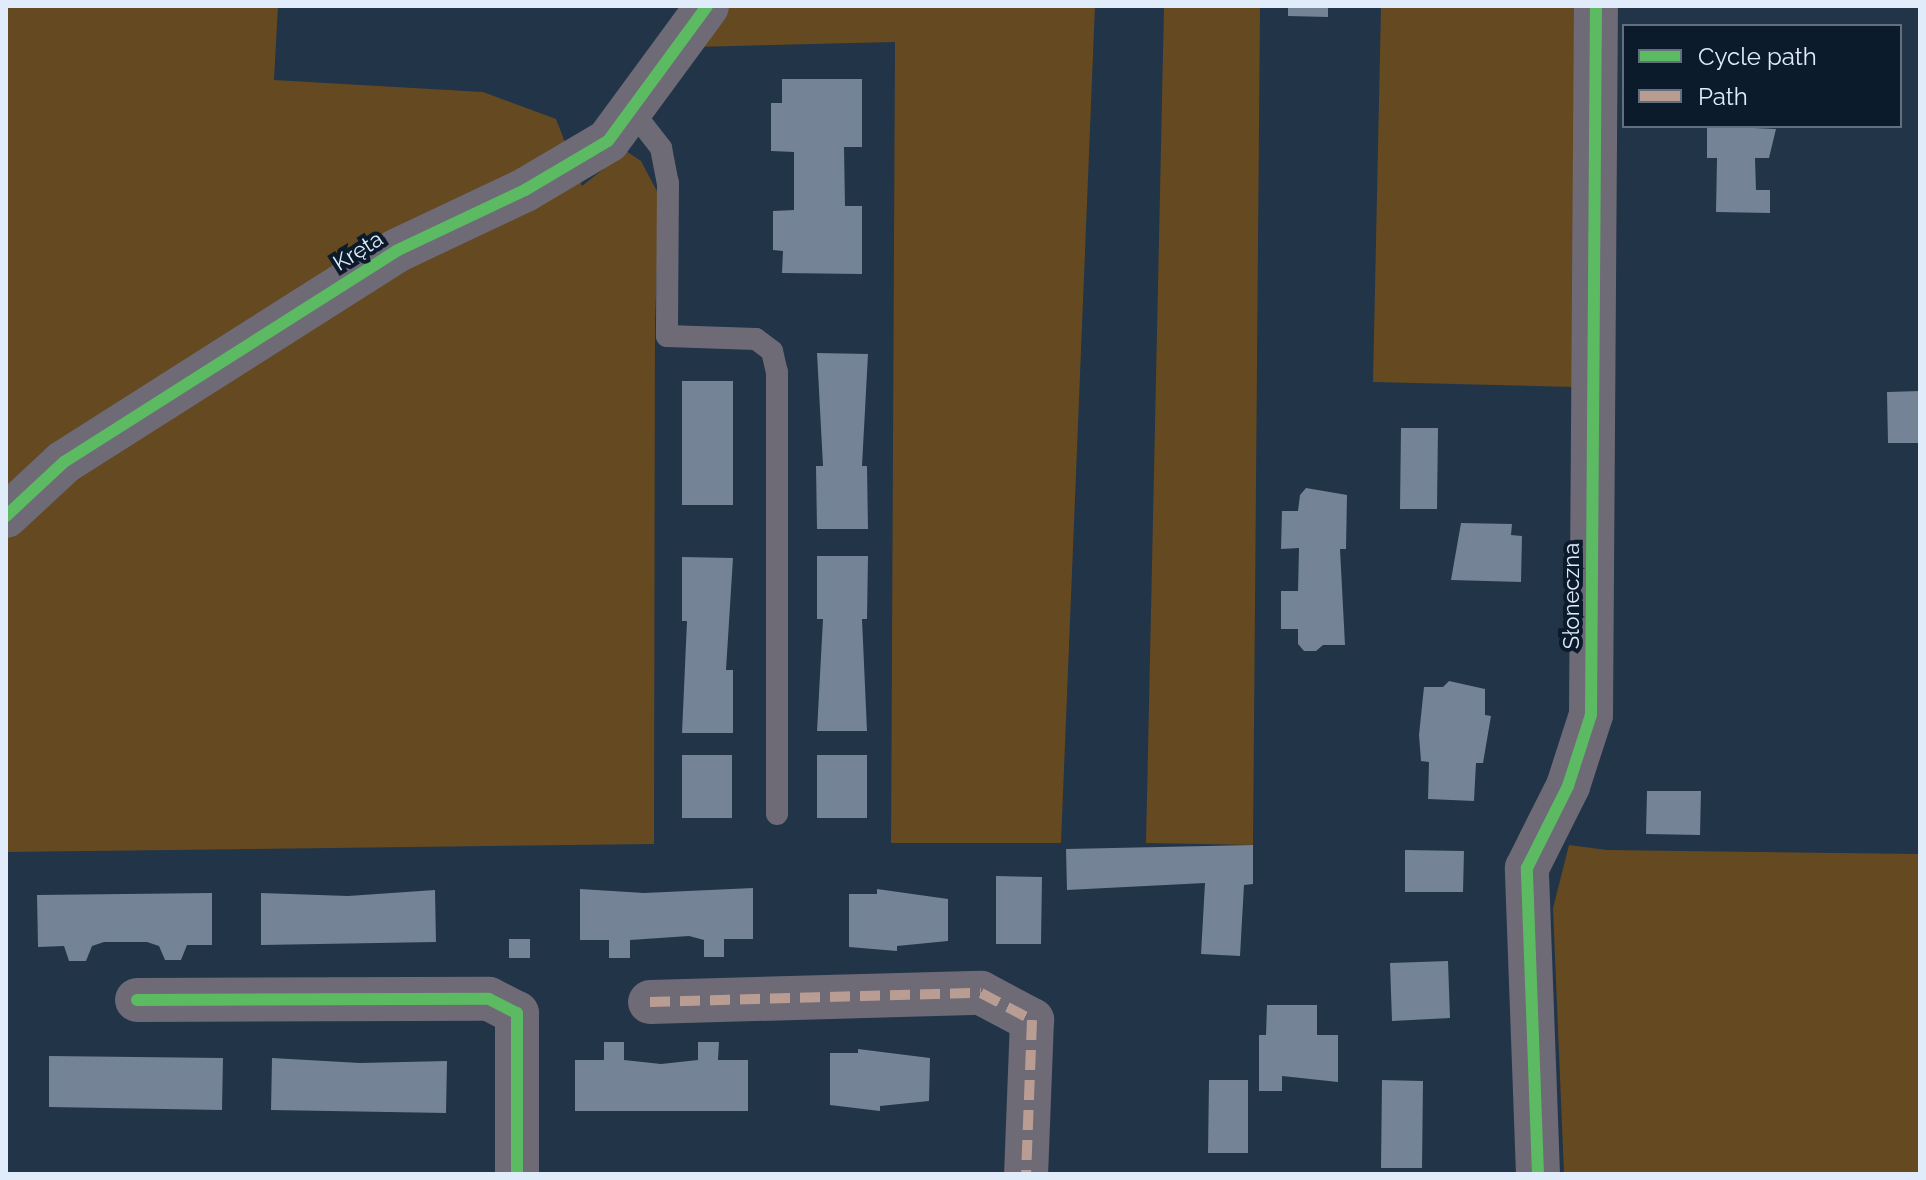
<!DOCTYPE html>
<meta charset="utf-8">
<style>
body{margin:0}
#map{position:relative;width:1926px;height:1180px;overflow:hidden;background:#213448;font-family:Raleway,sans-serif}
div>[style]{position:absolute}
.green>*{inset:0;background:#644921}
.building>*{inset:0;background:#748395}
.lane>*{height:22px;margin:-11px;padding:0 11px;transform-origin:11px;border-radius:11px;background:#6e6b77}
.street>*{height:44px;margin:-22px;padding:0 22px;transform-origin:22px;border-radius:22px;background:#6e6b77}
.quiet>*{height:10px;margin-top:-5px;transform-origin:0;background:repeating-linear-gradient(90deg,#b99d93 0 20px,transparent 0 30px)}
.cycleway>*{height:12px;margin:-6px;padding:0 6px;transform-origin:6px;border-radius:6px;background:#5cba63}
span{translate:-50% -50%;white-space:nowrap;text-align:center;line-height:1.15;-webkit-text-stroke:8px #0c1b2c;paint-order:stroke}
.street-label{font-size:22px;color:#e0ecfa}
.frame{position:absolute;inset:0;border:8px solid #e0ecfa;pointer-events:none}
.legend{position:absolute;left:1622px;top:24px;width:280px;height:104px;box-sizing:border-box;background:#0c1b2c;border:2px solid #616f7e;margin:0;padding:10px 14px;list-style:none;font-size:24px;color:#e0ecfa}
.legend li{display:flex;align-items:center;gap:16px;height:40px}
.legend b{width:40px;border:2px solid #616f7e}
</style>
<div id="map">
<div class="green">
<div style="clip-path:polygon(6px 6px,278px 6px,274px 80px,483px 92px,556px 119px,582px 186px,626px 151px,641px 161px,660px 197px,655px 320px,654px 844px,6px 852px)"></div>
<div style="clip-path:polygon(725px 6px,1095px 6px,1061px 843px,891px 843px,895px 42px,695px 47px)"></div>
<div style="clip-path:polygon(1164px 6px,1260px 6px,1253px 845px,1146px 843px)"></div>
<div style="clip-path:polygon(1381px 6px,1579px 6px,1574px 387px,1373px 382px)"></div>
<div style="clip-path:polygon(1569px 845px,1607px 850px,1920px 854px,1920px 1174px,1564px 1174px,1553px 908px)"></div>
</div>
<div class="building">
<div style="clip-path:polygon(1288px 6px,1328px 6px,1328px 17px,1288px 16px)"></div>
<div style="clip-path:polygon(782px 79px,862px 79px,862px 147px,844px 147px,845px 206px,862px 206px,862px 274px,782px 273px,783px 251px,773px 250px,773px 211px,794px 210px,794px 152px,771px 151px,771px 103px,782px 103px)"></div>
<div style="clip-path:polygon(1707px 126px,1776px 129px,1769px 158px,1755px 158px,1756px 190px,1770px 190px,1770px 213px,1716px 212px,1717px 158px,1707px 158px)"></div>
<div style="clip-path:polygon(817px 353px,868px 354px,862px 466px,867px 466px,868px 529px,817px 529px,816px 466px,823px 466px)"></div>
<div style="clip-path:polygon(682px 381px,733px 381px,733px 505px,682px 505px)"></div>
<div style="clip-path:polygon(1920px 391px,1920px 443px,1888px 443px,1887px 392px)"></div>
<div style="clip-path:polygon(1401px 428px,1438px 428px,1437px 509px,1400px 509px)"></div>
<div style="clip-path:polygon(1306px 488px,1347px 495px,1346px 549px,1340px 549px,1345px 645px,1323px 645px,1316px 651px,1304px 651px,1298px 644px,1298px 629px,1281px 629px,1281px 591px,1298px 591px,1299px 548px,1281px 549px,1282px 511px,1298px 511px,1300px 495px)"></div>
<div style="clip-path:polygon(1461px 523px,1512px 524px,1511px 535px,1522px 536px,1521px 582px,1451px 580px)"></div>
<div style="clip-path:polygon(817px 556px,868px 556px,867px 619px,862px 619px,867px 731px,817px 731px,823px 619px,817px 619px)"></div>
<div style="clip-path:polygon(682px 557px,733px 558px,726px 670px,733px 670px,733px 733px,682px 733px,687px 621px,682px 621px)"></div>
<div style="clip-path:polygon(1449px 681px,1485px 689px,1485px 715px,1491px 716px,1483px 763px,1476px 763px,1474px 801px,1428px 799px,1429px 762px,1421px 761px,1419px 735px,1424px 687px,1443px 687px)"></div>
<div style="clip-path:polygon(682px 755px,732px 755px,732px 818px,682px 818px)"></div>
<div style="clip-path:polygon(817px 755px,867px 755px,867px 818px,817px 818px)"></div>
<div style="clip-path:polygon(1647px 791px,1701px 791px,1700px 835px,1646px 834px)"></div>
<div style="clip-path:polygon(1253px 845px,1253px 884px,1244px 885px,1240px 956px,1201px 954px,1205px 883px,1067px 890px,1066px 849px)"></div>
<div style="clip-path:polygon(1405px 850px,1464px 851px,1463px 892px,1405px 892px)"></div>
<div style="clip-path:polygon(996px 876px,1042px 877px,1041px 944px,996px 944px)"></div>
<div style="clip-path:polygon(753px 888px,753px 939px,724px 939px,724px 957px,704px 957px,704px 940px,689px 936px,630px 940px,630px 958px,609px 958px,609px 940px,580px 940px,580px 889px,644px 893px)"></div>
<div style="clip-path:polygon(877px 889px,948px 899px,948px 941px,897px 946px,897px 951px,849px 947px,849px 894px,877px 894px)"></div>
<div style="clip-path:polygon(435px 890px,436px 942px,261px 945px,261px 893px,348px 896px)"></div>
<div style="clip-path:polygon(212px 893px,212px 945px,187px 945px,181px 960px,165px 960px,159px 946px,147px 942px,104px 942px,92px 946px,86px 961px,69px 961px,64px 946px,38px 947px,37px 895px)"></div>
<div style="clip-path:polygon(509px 939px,530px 939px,530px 958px,509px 958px)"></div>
<div style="clip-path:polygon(1448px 961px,1450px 1018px,1392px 1021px,1390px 963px)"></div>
<div style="clip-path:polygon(1267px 1005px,1317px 1005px,1317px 1035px,1338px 1035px,1338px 1082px,1282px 1076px,1282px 1091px,1259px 1091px,1259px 1035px,1266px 1035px)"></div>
<div style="clip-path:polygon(604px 1042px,624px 1042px,624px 1060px,661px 1064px,698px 1060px,698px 1042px,719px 1042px,718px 1060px,748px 1060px,748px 1111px,575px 1111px,575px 1060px,604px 1060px)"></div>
<div style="clip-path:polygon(858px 1049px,930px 1058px,929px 1101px,880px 1106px,880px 1111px,830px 1105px,830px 1053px,858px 1053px)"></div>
<div style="clip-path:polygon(49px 1056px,223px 1058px,222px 1110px,49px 1107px)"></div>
<div style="clip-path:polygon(272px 1058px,360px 1063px,447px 1061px,446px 1113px,271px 1110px)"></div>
<div style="clip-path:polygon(1209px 1080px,1248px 1080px,1248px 1153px,1208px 1153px)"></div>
<div style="clip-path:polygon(1382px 1080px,1423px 1081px,1422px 1168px,1381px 1168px)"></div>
</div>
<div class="lane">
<div style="left:633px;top:112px;width:46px;rotate:52.1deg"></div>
<div style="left:661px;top:148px;width:36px;rotate:79deg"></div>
<div style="left:668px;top:183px;width:153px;rotate:90.4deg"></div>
<div style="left:667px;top:336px;width:89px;rotate:1.9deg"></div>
<div style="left:756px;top:339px;width:20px;rotate:37deg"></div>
<div style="left:772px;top:351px;width:22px;rotate:77deg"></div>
<div style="left:777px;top:372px;width:442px;rotate:90deg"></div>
</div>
<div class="street">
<div style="left:6px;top:516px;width:79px;rotate:-43deg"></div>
<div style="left:64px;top:462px;width:393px;rotate:-32.4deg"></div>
<div style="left:396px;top:251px;width:143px;rotate:-25.3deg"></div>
<div style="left:525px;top:190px;width:96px;rotate:-30.6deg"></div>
<div style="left:608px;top:141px;width:167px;rotate:-53.7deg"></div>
<div style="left:137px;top:1000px;width:352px;rotate:-0.2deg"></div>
<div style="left:489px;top:999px;width:31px;rotate:27deg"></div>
<div style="left:517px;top:1013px;width:161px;rotate:90deg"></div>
<div style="left:650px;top:1002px;width:331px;rotate:-1.6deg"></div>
<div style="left:981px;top:993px;width:58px;rotate:27.9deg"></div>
<div style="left:1032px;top:1020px;width:154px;rotate:92.2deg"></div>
<div style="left:1538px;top:1174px;width:306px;rotate:-92.1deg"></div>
<div style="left:1527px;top:868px;width:92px;rotate:-63.4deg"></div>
<div style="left:1568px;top:786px;width:75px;rotate:-72.1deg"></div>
<div style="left:1591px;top:715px;width:709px;rotate:-89.6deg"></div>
</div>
<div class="quiet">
<div style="left:650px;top:1002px;width:331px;rotate:-1.6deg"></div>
<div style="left:981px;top:993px;width:58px;rotate:27.9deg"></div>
<div style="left:1032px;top:1020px;width:154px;rotate:92.2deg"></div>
</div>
<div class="cycleway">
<div style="left:6px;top:516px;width:79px;rotate:-43deg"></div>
<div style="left:64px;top:462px;width:393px;rotate:-32.4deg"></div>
<div style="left:396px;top:251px;width:143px;rotate:-25.3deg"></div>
<div style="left:525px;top:190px;width:96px;rotate:-30.6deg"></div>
<div style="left:608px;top:141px;width:167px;rotate:-53.7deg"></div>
<div style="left:137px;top:1000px;width:352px;rotate:-0.2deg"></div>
<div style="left:489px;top:999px;width:31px;rotate:27deg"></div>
<div style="left:517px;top:1013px;width:161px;rotate:90deg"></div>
<div style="left:1538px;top:1174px;width:306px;rotate:-92.1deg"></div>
<div style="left:1527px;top:868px;width:92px;rotate:-63.4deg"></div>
<div style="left:1568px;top:786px;width:75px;rotate:-72.1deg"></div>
<div style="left:1591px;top:715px;width:709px;rotate:-89.6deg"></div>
</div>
<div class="street-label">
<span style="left:358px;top:251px;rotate:-32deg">Kręta</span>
<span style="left:1572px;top:596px;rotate:-90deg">Słoneczna</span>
</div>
<div class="frame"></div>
<ul class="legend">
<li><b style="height:10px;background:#5cba63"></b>Cycle path</li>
<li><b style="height:10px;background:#b99d93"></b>Path</li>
</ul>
</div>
